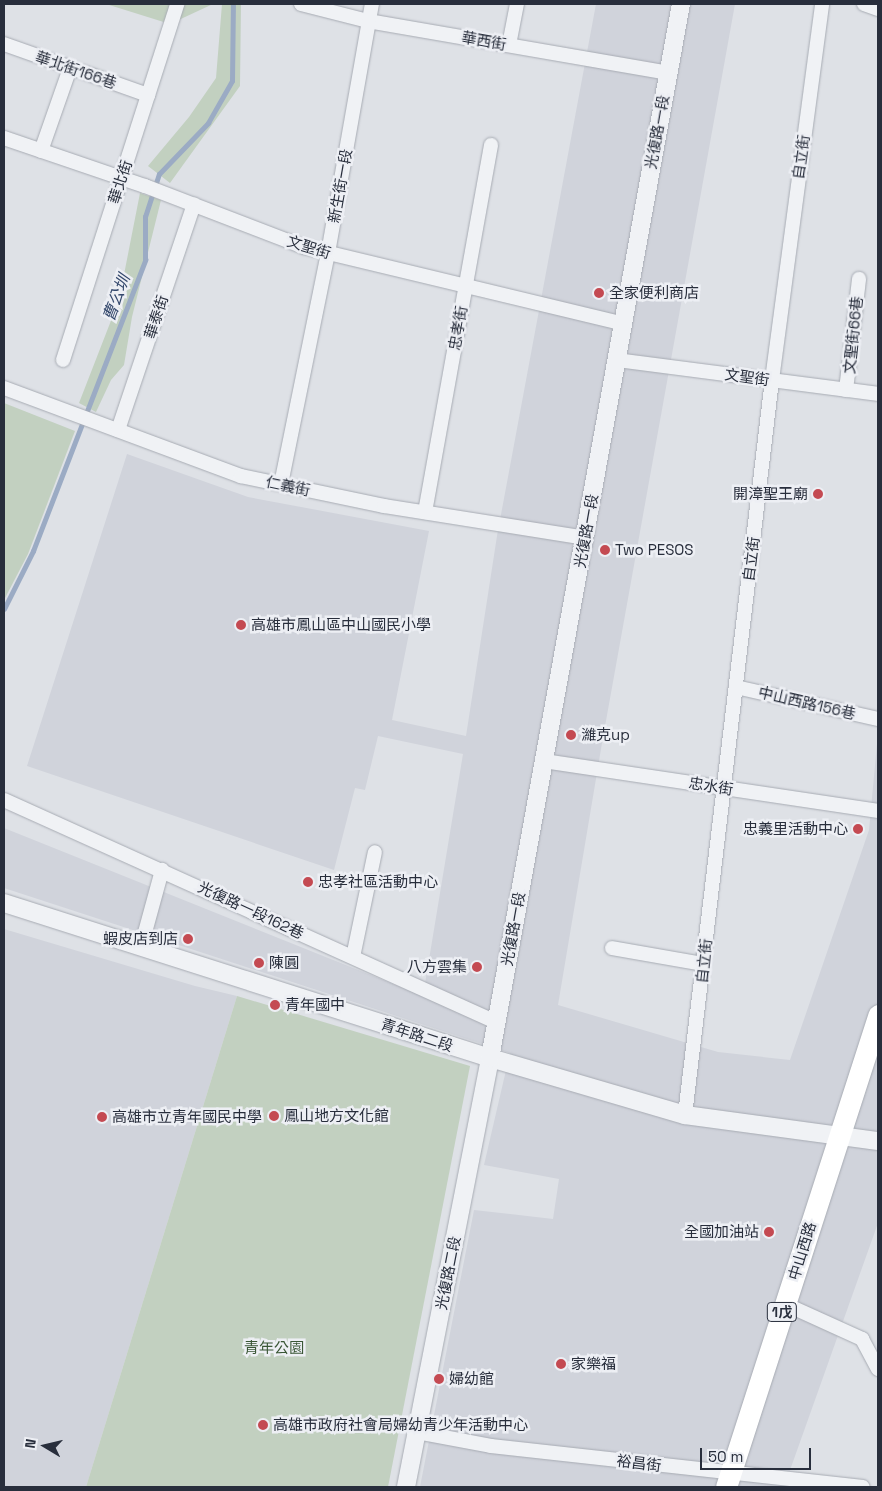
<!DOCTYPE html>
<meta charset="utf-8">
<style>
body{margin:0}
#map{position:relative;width:882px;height:1491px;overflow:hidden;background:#dee1e6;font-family:"Space Grotesk","Noto Sans TC",sans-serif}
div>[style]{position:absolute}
.built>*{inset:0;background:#d0d3db}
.green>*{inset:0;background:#c2d0c0}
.stream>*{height:4.5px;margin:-2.25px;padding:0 2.25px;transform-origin:2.25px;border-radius:2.25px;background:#9babc4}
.roads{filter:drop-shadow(0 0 1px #a7abb3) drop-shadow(0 0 1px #a7abb3)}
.minor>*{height:14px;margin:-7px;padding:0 7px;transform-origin:7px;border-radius:7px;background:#f0f2f5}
.tertiary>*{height:18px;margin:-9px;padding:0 9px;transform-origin:9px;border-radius:9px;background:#f0f2f5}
.primary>*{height:21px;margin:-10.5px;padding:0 10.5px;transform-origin:10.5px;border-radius:10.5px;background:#fff}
.dots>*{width:14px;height:14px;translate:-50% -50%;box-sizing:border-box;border:2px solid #edeff4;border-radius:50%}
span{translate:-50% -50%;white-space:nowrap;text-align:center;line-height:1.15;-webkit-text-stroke:5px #edeff4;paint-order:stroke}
.shield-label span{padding:1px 4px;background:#edeff4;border:1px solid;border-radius:4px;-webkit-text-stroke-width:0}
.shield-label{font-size:14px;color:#282e3c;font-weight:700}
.street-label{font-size:15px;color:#282e3c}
.poi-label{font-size:15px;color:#282e3c}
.left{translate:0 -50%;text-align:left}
.right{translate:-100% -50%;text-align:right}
.park-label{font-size:15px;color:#3a5736}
.water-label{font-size:16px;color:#35496d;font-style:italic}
.frame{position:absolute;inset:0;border:5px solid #282e3c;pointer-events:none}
.north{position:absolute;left:20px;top:1421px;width:50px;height:50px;-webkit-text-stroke:4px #edeff4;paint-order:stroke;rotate:279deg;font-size:14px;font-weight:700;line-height:20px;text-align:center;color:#282e3c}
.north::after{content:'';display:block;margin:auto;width:18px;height:22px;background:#282e3c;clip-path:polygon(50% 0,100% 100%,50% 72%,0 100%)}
.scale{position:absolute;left:700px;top:1448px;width:111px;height:22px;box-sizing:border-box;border:2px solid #282e3c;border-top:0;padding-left:6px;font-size:15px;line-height:18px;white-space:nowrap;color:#282e3c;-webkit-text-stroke:4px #edeff4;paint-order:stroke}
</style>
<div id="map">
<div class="built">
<div style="clip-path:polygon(596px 4px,735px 4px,602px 743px,558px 1005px,718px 1052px,790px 1060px,869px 830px,878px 733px,878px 1223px,784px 1487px,420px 1487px,474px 1210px,553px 1219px,559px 1179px,484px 1165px,510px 1053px,4px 888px,4px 828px,423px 996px,463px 754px,378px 736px,365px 790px,355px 788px,334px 870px,27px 766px,127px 454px,248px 497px,429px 531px,392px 720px,466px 736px,497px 536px)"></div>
<div style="clip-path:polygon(4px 929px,195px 986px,237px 996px,86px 1487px,4px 1487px)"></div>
</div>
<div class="green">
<div style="clip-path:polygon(106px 4px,213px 4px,170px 24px)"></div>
<div style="clip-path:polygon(222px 4px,241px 4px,240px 86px,170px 183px,148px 166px,189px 117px,216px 78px)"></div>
<div style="clip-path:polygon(140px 193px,161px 200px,132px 317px,124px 365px,111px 380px,96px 412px,79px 403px,119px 300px)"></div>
<div style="clip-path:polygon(4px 403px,75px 431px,28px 554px,4px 600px)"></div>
<div style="clip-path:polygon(237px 996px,470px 1066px,388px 1487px,86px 1487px)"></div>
</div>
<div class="stream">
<div style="left:4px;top:609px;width:65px;rotate:-63.4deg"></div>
<div style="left:33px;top:551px;width:312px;rotate:-68.9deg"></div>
<div style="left:145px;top:260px;width:43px;rotate:-90deg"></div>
<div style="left:145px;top:217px;width:45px;rotate:-72deg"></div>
<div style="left:159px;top:174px;width:71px;rotate:-46.1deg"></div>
<div style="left:208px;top:123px;width:48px;rotate:-60.3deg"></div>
<div style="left:232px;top:81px;width:77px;rotate:-89.3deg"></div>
</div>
<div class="roads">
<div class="minor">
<div style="left:301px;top:4px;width:69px;rotate:14.2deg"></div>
<div style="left:368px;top:21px;width:304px;rotate:9.8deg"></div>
<div style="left:864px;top:4px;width:15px;rotate:20deg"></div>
<div style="left:4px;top:44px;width:153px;rotate:19.5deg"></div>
<div style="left:509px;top:45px;width:42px;rotate:-79deg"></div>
<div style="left:4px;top:138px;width:149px;rotate:18.8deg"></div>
<div style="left:145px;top:186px;width:170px;rotate:21deg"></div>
<div style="left:304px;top:247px;width:329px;rotate:13.5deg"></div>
<div style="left:41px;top:151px;width:88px;rotate:-70.7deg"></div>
<div style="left:63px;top:360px;width:374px;rotate:-72.2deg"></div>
<div style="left:617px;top:360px;width:263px;rotate:7.4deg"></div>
<div style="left:4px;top:388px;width:253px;rotate:20.4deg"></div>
<div style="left:241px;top:476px;width:146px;rotate:11.8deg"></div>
<div style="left:384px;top:506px;width:204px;rotate:9deg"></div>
<div style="left:846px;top:390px;width:112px;rotate:-83.3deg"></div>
<div style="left:118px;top:430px;width:238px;rotate:-71.4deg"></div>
<div style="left:281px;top:484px;width:236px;rotate:-78.5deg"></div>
<div style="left:328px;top:253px;width:253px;rotate:-80deg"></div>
<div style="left:425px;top:512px;width:373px;rotate:-79.8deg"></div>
<div style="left:736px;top:687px;width:146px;rotate:12.7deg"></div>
<div style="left:544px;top:761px;width:338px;rotate:8.5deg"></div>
<div style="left:4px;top:800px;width:540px;rotate:24.29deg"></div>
<div style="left:141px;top:947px;width:80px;rotate:-74.7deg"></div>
<div style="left:612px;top:948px;width:92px;rotate:10deg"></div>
<div style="left:353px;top:957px;width:107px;rotate:-78.2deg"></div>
<div style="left:685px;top:1115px;width:740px;rotate:-83.25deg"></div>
<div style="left:772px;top:380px;width:379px;rotate:-82.4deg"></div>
<div style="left:785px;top:1304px;width:85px;rotate:24.4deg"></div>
<div style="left:862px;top:1339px;width:34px;rotate:62deg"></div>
<div style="left:417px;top:1432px;width:75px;rotate:10.7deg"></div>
<div style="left:491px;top:1446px;width:374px;rotate:6.3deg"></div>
</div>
<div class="tertiary">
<div style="left:4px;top:903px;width:510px;rotate:17.69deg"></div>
<div style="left:490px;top:1058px;width:203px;rotate:16.3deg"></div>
<div style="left:685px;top:1115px;width:195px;rotate:7.7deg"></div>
<div style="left:406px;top:1487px;width:437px;rotate:-78.9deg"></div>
<div style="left:490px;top:1058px;width:1071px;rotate:-79.73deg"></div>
</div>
<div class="primary">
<div style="left:726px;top:1487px;width:496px;rotate:-72.1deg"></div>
</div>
</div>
<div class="dots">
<div style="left:599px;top:293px;background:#c44a52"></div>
<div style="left:818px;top:494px;background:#c44a52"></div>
<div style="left:605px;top:550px;background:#c44a52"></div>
<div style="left:241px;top:625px;background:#c44a52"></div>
<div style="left:571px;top:735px;background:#c44a52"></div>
<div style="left:858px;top:829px;background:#c44a52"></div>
<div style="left:308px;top:882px;background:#c44a52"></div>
<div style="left:188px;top:939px;background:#c44a52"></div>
<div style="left:259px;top:963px;background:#c44a52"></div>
<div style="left:477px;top:967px;background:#c44a52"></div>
<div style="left:275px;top:1005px;background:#c44a52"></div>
<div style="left:274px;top:1116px;background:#c44a52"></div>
<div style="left:102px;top:1117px;background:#c44a52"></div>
<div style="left:769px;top:1232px;background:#c44a52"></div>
<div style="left:561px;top:1364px;background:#c44a52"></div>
<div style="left:439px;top:1379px;background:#c44a52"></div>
<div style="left:263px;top:1425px;background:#c44a52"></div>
</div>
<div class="shield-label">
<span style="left:782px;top:1312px">1戊</span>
</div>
<div class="street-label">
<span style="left:484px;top:41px;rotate:10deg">華西街</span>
<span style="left:76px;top:70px;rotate:19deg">華北街166巷</span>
<span style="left:657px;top:132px;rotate:-80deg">光復路一段</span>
<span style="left:801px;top:157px;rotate:-82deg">自立街</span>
<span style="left:120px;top:182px;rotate:-72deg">華北街</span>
<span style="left:340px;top:186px;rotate:-80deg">新生街一段</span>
<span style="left:309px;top:247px;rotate:17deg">文聖街</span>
<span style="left:156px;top:317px;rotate:-72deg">華泰街</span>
<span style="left:458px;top:328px;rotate:-80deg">忠孝街</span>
<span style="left:853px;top:335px;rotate:-84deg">文聖街66巷</span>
<span style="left:747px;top:377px;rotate:8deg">文聖街</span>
<span style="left:288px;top:486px;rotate:12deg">仁義街</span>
<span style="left:586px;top:531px;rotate:-80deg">光復路一段</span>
<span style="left:751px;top:559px;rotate:-83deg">自立街</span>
<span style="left:807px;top:703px;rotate:13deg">中山西路156巷</span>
<span style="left:711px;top:786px;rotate:9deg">忠水街</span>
<span style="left:251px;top:910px;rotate:25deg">光復路一段162巷</span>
<span style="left:513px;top:929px;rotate:-80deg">光復路一段</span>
<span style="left:704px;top:961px;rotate:-84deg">自立街</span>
<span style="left:417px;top:1035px;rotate:18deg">青年路二段</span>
<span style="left:802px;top:1251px;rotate:-73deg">中山西路</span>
<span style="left:448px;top:1273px;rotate:-79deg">光復路二段</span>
<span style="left:639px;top:1463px;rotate:7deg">裕昌街</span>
</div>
<div class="poi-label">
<span class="left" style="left:609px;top:293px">全家便利商店</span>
<span class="right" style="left:808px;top:494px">開漳聖王廟</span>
<span class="left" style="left:615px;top:550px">Two PESOS</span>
<span class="left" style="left:251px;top:625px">高雄市鳳山區中山國民小學</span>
<span class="left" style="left:581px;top:735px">濰克up</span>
<span class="right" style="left:848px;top:829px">忠義里活動中心</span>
<span class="left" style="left:318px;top:882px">忠孝社區活動中心</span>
<span class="right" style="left:178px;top:939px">蝦皮店到店</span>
<span class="left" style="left:269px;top:963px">陳圓</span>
<span class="right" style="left:467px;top:967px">八方雲集</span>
<span class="left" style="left:285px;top:1005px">青年國中</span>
<span class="left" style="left:284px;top:1116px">鳳山地方文化館</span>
<span class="left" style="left:112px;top:1117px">高雄市立青年國民中學</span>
<span class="right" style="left:759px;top:1232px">全國加油站</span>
<span class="left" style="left:571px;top:1364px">家樂福</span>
<span class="left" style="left:449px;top:1379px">婦幼館</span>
<span class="left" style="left:273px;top:1425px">高雄市政府社會局婦幼青少年活動中心</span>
</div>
<div class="park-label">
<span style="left:274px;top:1348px">青年公園</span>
</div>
<div class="water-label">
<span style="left:117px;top:298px;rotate:-69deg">曹公圳</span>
</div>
<div class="frame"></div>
<div class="north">N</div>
<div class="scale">50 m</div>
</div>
